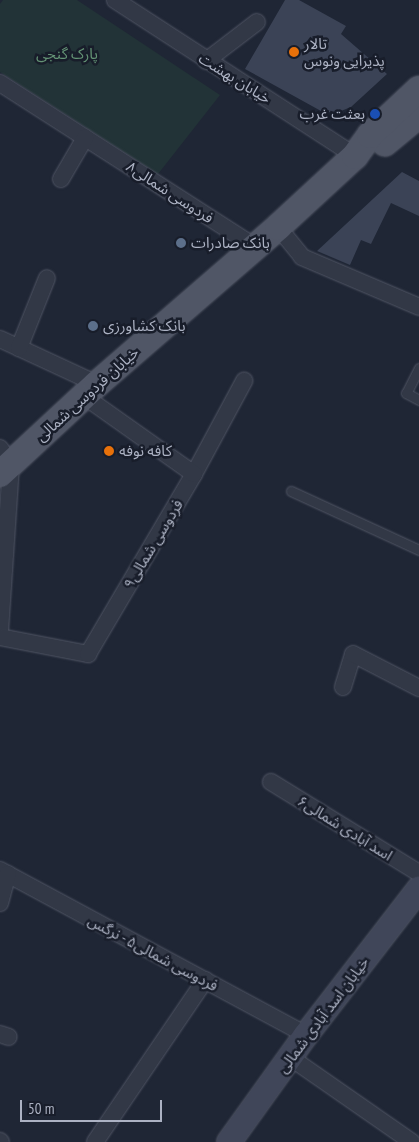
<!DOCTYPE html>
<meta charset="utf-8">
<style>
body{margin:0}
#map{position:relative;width:419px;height:1142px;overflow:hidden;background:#1f2635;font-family:"PT Sans Narrow","Noto Sans Arabic",sans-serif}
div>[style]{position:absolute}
.green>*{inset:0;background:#223337}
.building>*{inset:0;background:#3b4356}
.roads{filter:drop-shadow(0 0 1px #505564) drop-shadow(0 0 1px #505564)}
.service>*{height:9px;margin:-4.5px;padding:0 4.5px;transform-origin:4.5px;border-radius:4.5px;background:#323846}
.minor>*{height:16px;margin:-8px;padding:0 8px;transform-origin:8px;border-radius:8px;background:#323846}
.secondary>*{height:24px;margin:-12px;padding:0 12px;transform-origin:12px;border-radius:12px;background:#404659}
.primary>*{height:26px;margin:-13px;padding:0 13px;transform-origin:13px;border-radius:13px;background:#505666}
.dots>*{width:14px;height:14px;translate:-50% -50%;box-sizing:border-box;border:2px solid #181d2a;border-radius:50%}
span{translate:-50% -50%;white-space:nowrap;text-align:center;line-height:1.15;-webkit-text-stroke:5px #181d2a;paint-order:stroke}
.poi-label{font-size:15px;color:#acb2c3}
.left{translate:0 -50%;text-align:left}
.right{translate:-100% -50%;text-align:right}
.park-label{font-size:15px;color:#649375}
.street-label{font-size:15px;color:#acb2c3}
.scale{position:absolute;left:20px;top:1100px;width:142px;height:22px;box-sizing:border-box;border:2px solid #acb2c3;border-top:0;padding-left:6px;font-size:15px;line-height:18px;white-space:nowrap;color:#acb2c3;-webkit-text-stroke:4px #181d2a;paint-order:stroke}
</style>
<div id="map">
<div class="green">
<div style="clip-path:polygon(3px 0,77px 0,220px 95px,158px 174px,0 72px,0 4px)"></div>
</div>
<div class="building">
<div style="clip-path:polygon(285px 0,299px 0,346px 26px,341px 34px,387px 74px,351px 107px,336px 113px,321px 111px,245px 69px)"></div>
<div style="clip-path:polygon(402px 172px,419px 181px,419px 216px,391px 203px,371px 244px,361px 240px,350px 265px,317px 251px)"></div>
</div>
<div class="roads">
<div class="service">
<div style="left:419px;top:368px;width:28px;rotate:117deg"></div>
<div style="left:406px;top:393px;width:15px;rotate:28deg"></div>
<div style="left:291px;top:491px;width:141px;rotate:24.7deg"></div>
</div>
<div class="minor">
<div style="left:115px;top:0;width:286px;rotate:33deg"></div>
<div style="left:206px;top:61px;width:64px;rotate:-37.4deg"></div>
<div style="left:0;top:83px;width:303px;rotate:32.7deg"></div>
<div style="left:61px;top:179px;width:48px;rotate:-59.7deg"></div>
<div style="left:278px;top:227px;width:38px;rotate:51deg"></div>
<div style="left:302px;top:257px;width:127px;rotate:23.1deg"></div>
<div style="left:0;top:339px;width:107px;rotate:24.9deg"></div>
<div style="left:19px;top:348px;width:75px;rotate:-68.2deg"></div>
<div style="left:0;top:448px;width:20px;rotate:57deg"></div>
<div style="left:11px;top:465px;width:166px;rotate:93.8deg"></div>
<div style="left:194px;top:474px;width:106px;rotate:-61.7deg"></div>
<div style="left:0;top:637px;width:90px;rotate:10.9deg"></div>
<div style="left:88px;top:654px;width:209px;rotate:-59.5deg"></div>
<div style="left:194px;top:474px;width:135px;rotate:-144.7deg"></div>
<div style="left:343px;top:687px;width:34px;rotate:-73deg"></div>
<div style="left:353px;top:654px;width:74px;rotate:27.3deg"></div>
<div style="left:271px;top:782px;width:174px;rotate:31.6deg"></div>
<div style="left:0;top:870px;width:348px;rotate:28.3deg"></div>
<div style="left:0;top:903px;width:30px;rotate:-75deg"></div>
<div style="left:0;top:1034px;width:9px;rotate:18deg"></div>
<div style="left:291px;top:1058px;width:147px;rotate:34.8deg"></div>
<div style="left:0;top:1141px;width:1px;rotate:45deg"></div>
<div style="left:95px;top:1142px;width:196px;rotate:-55.8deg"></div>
</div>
<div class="secondary">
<div style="left:229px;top:1142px;width:132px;rotate:-54.3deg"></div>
<div style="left:306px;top:1035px;width:185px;rotate:-52.3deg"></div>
</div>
<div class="primary">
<div style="left:385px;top:143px;width:44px;rotate:-39.5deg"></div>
<div style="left:0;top:474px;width:132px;rotate:-42.9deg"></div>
<div style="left:97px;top:384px;width:240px;rotate:-40.9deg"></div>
<div style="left:278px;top:227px;width:105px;rotate:-42.7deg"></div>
<div style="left:355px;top:156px;width:26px;rotate:-54deg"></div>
<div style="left:370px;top:135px;width:67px;rotate:-43.2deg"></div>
</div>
</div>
<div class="dots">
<div style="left:294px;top:52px;background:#e8710a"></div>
<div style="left:375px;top:114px;background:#1a4fb4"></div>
<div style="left:181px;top:243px;background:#5c6f8a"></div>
<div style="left:93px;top:326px;background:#5c6f8a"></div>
<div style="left:109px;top:451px;background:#e8710a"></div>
</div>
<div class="poi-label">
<span class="left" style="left:304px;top:52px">تالار<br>پذیرایی ونوس</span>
<span class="right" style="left:365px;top:114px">بعثت غرب</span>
<span class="left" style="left:191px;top:243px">بانک صادرات</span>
<span class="left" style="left:103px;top:326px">بانک کشاورزی</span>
<span class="left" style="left:119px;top:451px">کافه نوفه</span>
</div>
<div class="park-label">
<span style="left:67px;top:54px">پارک گنجی</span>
</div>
<div class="street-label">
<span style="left:235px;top:78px;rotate:32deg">خیابان بهشت</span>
<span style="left:170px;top:192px;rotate:33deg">فردوسی شمالی۸</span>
<span style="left:87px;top:394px;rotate:-42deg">خیابان فردوسی شمالی</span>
<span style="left:153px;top:544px;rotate:-59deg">فردوسی شمالی۹</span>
<span style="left:345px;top:828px;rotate:32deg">اسد آبادی شمالی۶</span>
<span style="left:153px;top:953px;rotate:28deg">فردوسی شمالی۵ - نرگس</span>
<span style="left:323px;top:1015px;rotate:-53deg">خیابان اسد آبادی شمالی</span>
</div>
<div class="scale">50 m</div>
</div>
